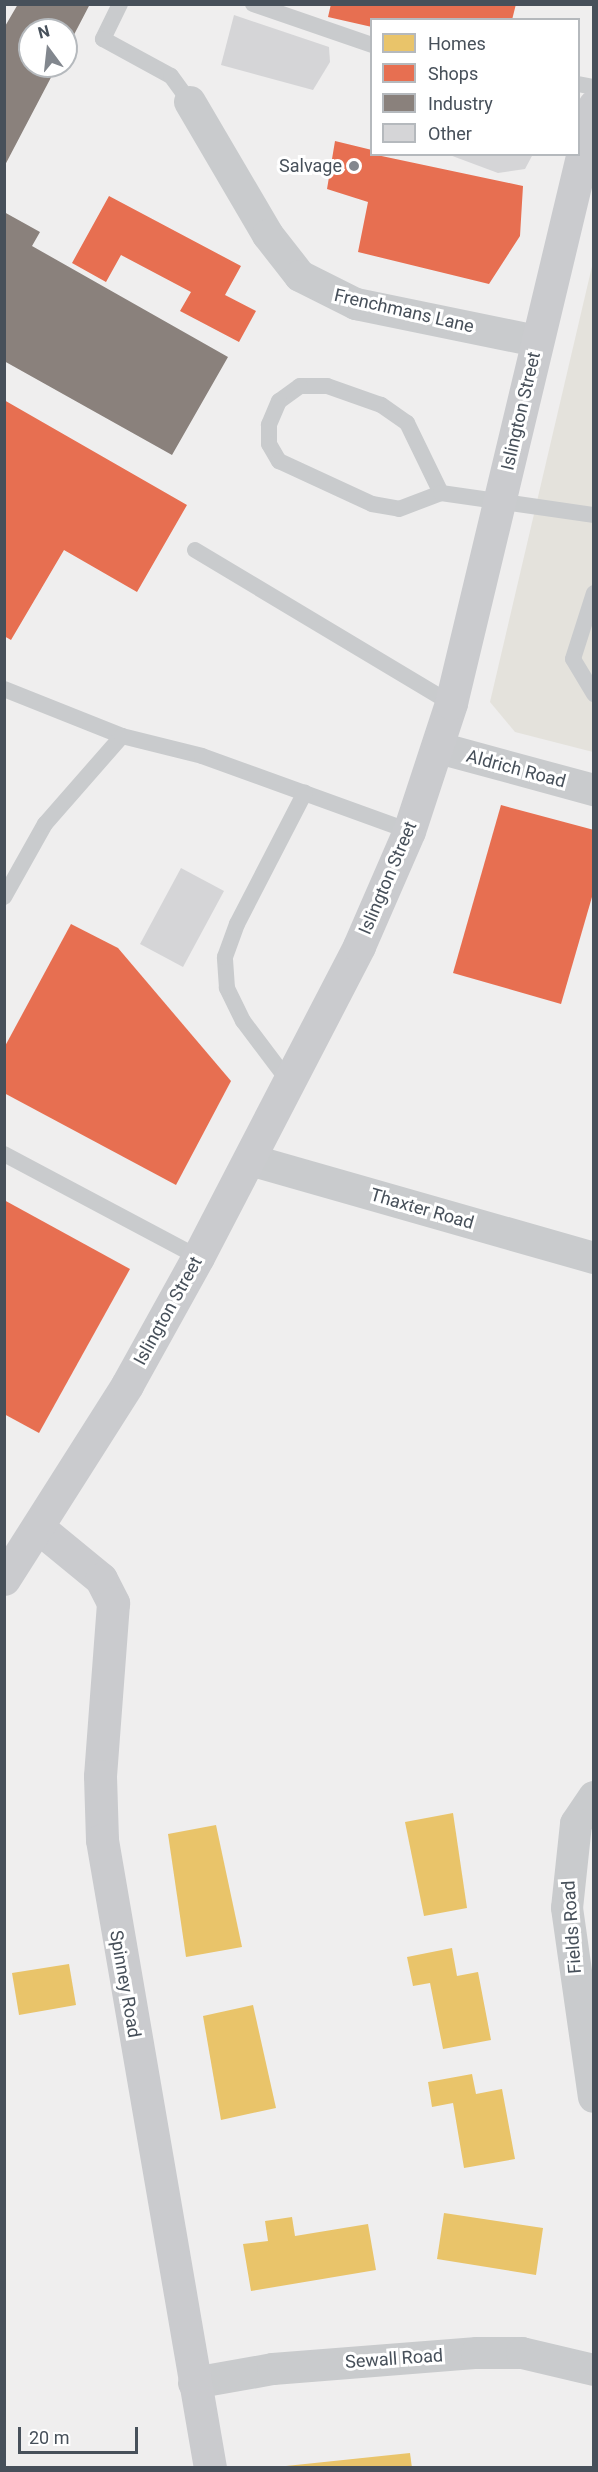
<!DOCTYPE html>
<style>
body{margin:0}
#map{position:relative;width:598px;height:2472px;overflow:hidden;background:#efeeee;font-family:Roboto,sans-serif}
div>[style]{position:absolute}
.commercial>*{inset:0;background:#e4e2dc}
.homes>*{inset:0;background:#e9c46a}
.shops>*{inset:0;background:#e76f51}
.industry>*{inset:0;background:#8a817c}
.building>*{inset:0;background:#d5d5d7}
.lane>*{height:16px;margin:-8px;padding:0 8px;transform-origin:8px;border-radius:8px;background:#c9cbcd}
.street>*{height:32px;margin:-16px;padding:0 16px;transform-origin:16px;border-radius:16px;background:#c9cbcd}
.secondary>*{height:33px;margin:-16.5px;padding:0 16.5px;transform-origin:16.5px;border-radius:16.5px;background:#cacbce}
.dots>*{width:16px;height:16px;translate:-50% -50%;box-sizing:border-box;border:3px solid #fff;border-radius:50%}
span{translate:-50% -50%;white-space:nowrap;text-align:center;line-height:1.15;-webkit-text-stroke:6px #fff;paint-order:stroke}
.poi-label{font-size:18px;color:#47505a}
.right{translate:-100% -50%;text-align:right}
.street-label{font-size:18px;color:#47505a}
.frame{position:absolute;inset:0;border:6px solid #47505a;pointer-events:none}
.legend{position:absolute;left:370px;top:18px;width:210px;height:138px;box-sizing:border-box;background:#fff;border:2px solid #b5b9bd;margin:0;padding:8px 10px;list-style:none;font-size:18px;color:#47505a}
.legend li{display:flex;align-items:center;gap:12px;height:30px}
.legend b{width:30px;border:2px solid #b5b9bd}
.north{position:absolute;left:18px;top:18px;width:60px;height:60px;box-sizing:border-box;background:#fff;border:2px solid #b5b9bd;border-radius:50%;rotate:345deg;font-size:16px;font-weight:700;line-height:24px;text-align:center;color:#47505a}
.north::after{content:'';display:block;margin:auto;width:21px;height:27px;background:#82878e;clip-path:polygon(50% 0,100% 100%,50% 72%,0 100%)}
.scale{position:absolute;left:18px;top:2427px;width:120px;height:27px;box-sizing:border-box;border:3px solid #47505a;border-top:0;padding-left:8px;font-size:18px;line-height:21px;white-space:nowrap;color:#47505a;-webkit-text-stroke:4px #fff;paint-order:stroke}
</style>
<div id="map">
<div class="commercial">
<div style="clip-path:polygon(593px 262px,593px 752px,515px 732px,490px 702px)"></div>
</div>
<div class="homes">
<div style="clip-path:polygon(453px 1813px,467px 1908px,424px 1916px,405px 1822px)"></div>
<div style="clip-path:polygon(216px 1825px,242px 1947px,186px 1957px,168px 1834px)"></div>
<div style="clip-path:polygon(452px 1948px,457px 1976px,478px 1972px,491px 2040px,443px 2049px,430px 1983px,413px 1986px,407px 1957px)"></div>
<div style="clip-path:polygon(69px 1964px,76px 2005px,19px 2015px,12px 1973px)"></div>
<div style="clip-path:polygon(253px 2005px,276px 2108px,221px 2120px,203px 2016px)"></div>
<div style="clip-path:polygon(472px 2074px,476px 2094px,502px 2089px,515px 2159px,464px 2168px,453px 2103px,432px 2107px,428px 2082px)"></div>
<div style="clip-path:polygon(444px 2213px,543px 2228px,536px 2275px,437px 2259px)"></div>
<div style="clip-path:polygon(292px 2217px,295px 2236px,368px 2224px,376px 2270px,251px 2291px,243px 2244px,268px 2241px,265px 2221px)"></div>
<div style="clip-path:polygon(410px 2453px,412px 2468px,287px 2468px,286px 2466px)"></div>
</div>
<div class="shops">
<div style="clip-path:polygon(331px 4px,516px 4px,512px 20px,372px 20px,372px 27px,328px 17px)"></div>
<div style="clip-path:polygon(335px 141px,372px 150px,372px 154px,523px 186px,520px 236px,489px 284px,358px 252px,368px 202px,327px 189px)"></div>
<div style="clip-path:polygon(109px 196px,241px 266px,225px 295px,256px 311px,239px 342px,180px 311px,191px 292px,121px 255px,106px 282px,72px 263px)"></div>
<div style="clip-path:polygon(4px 400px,187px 505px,137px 592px,64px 550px,11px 640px,4px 636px)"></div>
<div style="clip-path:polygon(501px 805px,594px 830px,594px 890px,561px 1004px,453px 973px)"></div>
<div style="clip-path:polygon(71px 924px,118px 948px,231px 1081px,176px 1185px,4px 1093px,4px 1048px)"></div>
<div style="clip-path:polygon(4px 1200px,130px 1269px,39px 1433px,4px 1414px)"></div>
</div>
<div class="industry">
<div style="clip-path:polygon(18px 4px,90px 4px,66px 50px,66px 30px,30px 30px,30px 66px,57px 66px,4px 167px,4px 28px)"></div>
<div style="clip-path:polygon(4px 212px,40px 232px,32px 246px,228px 357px,172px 455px,4px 361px)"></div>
</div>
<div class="building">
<div style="clip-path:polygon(234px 15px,329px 47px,330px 62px,313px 90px,221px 65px)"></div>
<div style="clip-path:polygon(447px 154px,533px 154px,525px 169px,498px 173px)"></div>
<div style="clip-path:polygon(181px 868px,224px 891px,183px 967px,140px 944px)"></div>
</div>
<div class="lane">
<div style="left:120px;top:4px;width:39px;rotate:116deg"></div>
<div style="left:103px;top:39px;width:77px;rotate:28.6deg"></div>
<div style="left:171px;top:76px;width:32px;rotate:54deg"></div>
<div style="left:253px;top:4px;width:126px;rotate:19deg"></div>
<div style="left:578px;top:84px;width:16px;rotate:11deg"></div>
<div style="left:441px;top:493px;width:78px;rotate:-115.9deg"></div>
<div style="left:407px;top:423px;width:32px;rotate:-145deg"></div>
<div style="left:381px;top:405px;width:57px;rotate:-160.6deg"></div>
<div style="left:327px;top:386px;width:27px;rotate:180deg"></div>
<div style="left:300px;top:386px;width:26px;rotate:144deg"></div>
<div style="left:279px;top:401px;width:26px;rotate:113deg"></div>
<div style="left:269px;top:425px;width:19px;rotate:90deg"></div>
<div style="left:269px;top:444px;width:20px;rotate:60deg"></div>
<div style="left:279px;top:461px;width:102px;rotate:24.8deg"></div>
<div style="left:372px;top:504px;width:27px;rotate:10deg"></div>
<div style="left:399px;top:509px;width:45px;rotate:-20.9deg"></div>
<div style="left:441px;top:493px;width:155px;rotate:8.2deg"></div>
<div style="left:195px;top:550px;width:298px;rotate:30.9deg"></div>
<div style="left:594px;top:593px;width:69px;rotate:107.7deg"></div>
<div style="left:573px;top:659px;width:41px;rotate:59deg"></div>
<div style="left:4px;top:689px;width:127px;rotate:21.7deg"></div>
<div style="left:4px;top:897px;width:84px;rotate:-60.7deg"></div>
<div style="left:45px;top:824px;width:117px;rotate:-48.8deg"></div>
<div style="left:122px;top:736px;width:82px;rotate:14deg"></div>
<div style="left:202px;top:756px;width:220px;rotate:19.9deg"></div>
<div style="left:289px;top:1082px;width:76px;rotate:-127deg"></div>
<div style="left:243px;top:1021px;width:37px;rotate:-116deg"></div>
<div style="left:227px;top:988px;width:31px;rotate:-94deg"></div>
<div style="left:225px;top:957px;width:35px;rotate:-70deg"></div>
<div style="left:237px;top:924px;width:148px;rotate:-62.7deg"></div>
<div style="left:4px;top:1154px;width:220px;rotate:28deg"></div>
</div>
<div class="street">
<div style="left:190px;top:102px;width:154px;rotate:59.6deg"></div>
<div style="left:268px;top:235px;width:52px;rotate:52deg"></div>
<div style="left:300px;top:276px;width:63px;rotate:26.6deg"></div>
<div style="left:356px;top:304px;width:185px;rotate:11.6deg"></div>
<div style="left:439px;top:748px;width:161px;rotate:15.2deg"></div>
<div style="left:250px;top:1160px;width:358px;rotate:15.9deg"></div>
<div style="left:594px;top:1797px;width:32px;rotate:124deg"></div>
<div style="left:576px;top:1824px;width:84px;rotate:96.1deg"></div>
<div style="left:567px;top:1908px;width:191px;rotate:81.9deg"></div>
<div style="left:194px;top:2383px;width:80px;rotate:-10deg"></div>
<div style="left:273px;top:2369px;width:205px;rotate:-4.5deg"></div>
<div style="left:477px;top:2353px;width:45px"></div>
<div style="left:522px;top:2353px;width:74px;rotate:13.3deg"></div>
</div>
<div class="secondary">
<div style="left:39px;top:1528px;width:80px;rotate:39.4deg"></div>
<div style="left:101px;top:1579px;width:27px;rotate:63deg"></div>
<div style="left:113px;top:1603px;width:173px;rotate:94.3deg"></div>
<div style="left:100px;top:1776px;width:64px;rotate:88.2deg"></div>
<div style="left:102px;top:1840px;width:637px;rotate:80.24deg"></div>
<div style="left:4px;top:1579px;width:230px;rotate:-57.6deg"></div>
<div style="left:127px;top:1385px;width:146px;rotate:-61deg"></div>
<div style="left:198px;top:1257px;width:350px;rotate:-62.6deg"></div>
<div style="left:359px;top:946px;width:125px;rotate:-66.5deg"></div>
<div style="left:409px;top:831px;width:135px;rotate:-71.8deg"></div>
<div style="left:451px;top:703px;width:614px;rotate:-76.53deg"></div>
</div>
<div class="dots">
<div style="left:354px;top:166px;background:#82878e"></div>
</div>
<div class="poi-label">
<span class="right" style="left:342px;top:166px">Salvage</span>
</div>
<div class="street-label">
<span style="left:404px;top:311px;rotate:13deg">Frenchmans Lane</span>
<span style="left:521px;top:411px;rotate:-77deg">Islington Street</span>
<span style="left:516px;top:769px;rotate:15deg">Aldrich Road</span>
<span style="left:388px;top:878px;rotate:-67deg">Islington Street</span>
<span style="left:422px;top:1209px;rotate:16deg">Thaxter Road</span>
<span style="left:168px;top:1311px;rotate:-61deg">Islington Street</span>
<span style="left:572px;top:1927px;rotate:-94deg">Fields Road</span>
<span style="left:125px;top:1984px;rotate:80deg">Spinney Road</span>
<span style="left:394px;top:2359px;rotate:-4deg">Sewall Road</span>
</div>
<div class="frame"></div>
<ul class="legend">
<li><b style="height:16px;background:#e9c46a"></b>Homes</li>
<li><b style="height:16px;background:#e76f51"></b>Shops</li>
<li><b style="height:16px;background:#8a817c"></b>Industry</li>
<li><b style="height:16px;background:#d5d5d7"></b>Other</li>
</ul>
<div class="north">N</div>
<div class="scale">20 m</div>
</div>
